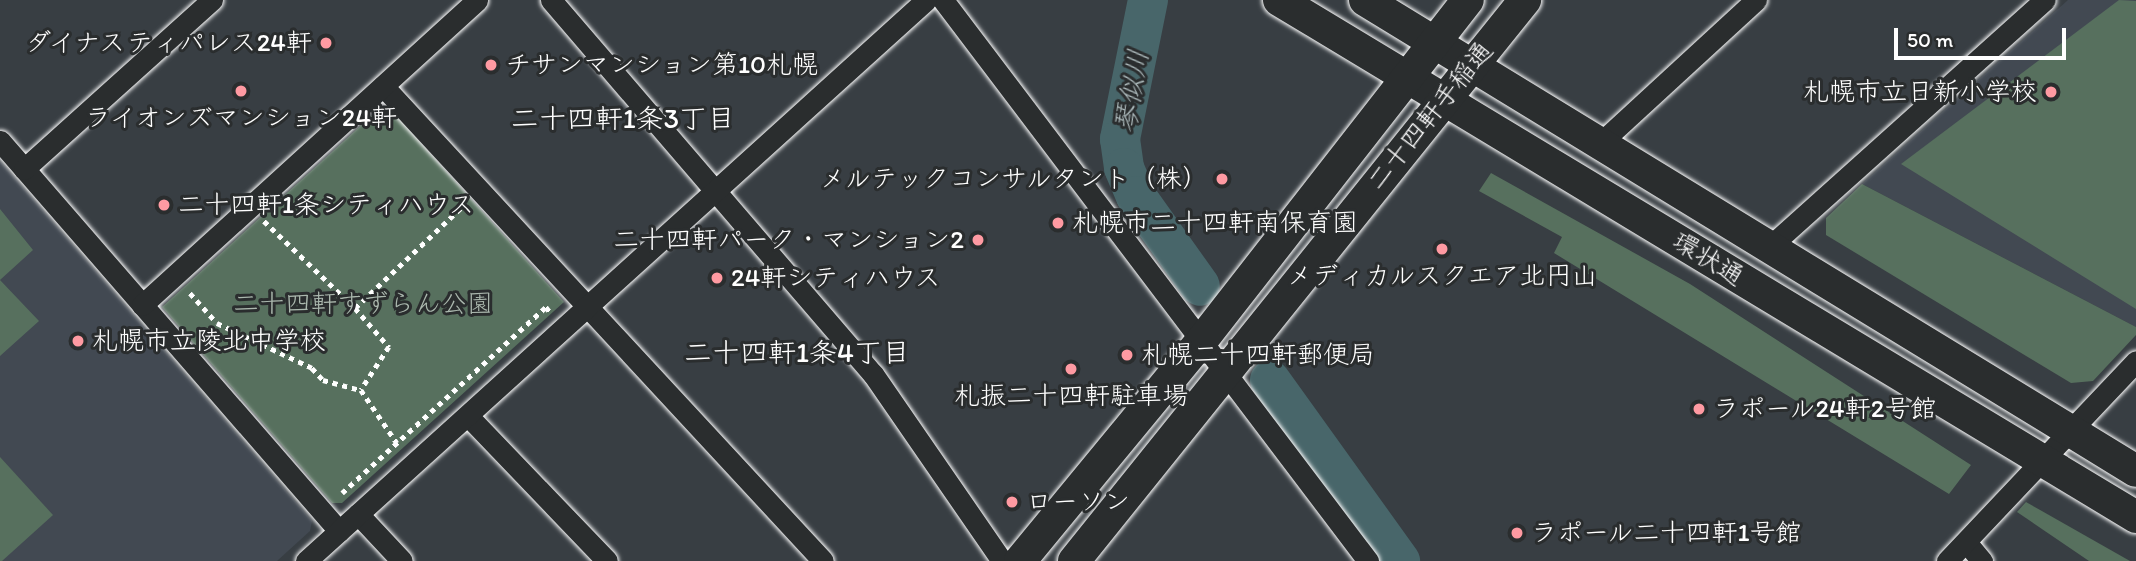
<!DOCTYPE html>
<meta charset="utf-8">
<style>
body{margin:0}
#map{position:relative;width:2136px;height:561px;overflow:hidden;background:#383e43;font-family:Itim,"Klee One",sans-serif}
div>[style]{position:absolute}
.built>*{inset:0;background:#424952}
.green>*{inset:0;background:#57705e}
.river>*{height:40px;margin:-20px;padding:0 20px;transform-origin:20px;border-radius:20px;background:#48666a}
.path>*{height:4.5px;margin-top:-2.25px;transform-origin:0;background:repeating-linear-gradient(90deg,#fff 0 5px,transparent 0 10px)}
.roads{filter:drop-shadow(0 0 2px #fff) drop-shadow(0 0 2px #fff)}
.street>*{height:21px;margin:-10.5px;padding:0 10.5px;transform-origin:10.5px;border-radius:10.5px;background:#2a2d2e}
.secondary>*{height:32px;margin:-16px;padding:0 16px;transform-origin:16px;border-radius:16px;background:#2a2d2e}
.dots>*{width:19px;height:19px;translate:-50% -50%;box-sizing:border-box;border:4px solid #2a2d2e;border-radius:50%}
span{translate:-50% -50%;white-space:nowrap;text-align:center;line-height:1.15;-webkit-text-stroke:6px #2a2d2e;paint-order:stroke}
.poi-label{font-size:26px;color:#fff}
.right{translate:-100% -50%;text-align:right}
.left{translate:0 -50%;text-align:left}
.street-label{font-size:26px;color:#fff}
.park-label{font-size:26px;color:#abb8ae}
.water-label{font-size:28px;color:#adbabc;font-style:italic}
.neighbourhood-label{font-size:28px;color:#fff}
.scale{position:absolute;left:1894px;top:28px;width:172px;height:32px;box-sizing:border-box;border:4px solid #fff;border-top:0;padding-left:9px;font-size:21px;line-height:24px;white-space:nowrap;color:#fff;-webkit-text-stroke:5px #2a2d2e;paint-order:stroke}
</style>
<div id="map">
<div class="built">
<div style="clip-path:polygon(2068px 0,2136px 0,2136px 327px,1862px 184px)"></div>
<div style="clip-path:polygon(0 161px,312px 521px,310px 531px,277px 561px,0 561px)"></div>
</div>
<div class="green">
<div style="clip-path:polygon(2119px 0,2136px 1px,2136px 309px,1901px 164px)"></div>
<div style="clip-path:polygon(380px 108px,390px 109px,564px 302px,342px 503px,332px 503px,162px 307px)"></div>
<div style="clip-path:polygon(1491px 173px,1690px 284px,1971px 465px,1949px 494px,1554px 253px,1562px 237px,1479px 191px)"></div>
<div style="clip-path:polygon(1862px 184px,2136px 327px,2136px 335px,2093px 381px,2071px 383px,1826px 235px,1826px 218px)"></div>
<div style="clip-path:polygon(0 209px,33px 250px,0 280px,39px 321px,0 356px)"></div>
<div style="clip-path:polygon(0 457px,53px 515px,2px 561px,0 561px)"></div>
<div style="clip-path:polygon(2026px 502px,2130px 561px,2089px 561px,2017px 512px)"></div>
</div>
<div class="river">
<div style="left:1148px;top:0;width:142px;rotate:101.4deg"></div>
<div style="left:1120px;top:139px;width:29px;rotate:82deg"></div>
<div style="left:1124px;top:168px;width:30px;rotate:67deg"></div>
<div style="left:1136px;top:196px;width:110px;rotate:54.6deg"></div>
<div style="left:1270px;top:380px;width:223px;rotate:54.3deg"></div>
</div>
<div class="path">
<div style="left:264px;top:221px;width:126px;rotate:43.7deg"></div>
<div style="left:355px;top:308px;width:153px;rotate:-43.4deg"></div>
<div style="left:190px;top:293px;width:40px;rotate:48deg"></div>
<div style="left:217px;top:323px;width:105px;rotate:25.3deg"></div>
<div style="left:312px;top:368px;width:16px;rotate:47deg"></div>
<div style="left:323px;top:380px;width:39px;rotate:15deg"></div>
<div style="left:361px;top:390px;width:64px;rotate:55.8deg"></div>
<div style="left:355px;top:308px;width:52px;rotate:48.9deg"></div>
<div style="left:389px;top:347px;width:51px;rotate:123.1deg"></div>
<div style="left:342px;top:493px;width:276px;rotate:-42.4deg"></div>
<div style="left:546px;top:307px;width:6px;rotate:51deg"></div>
</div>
<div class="roads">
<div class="street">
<div style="left:551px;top:0;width:494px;rotate:49.3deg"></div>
<div style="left:873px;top:374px;width:227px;rotate:55.4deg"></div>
<div style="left:943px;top:0;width:704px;rotate:52.85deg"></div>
<div style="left:383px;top:86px;width:647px;rotate:47.19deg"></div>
<div style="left:0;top:141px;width:517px;rotate:49deg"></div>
<div style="left:1597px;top:146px;width:216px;rotate:-42.6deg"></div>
<div style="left:24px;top:169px;width:253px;rotate:-42deg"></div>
<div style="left:1767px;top:249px;width:373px;rotate:-41.9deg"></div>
<div style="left:142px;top:305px;width:453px;rotate:-42.3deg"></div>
<div style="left:469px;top:417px;width:199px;rotate:46.2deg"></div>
<div style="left:358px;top:514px;width:64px;rotate:46.9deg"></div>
<div style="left:1966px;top:542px;width:25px;rotate:50deg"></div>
<div style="left:306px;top:561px;width:836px;rotate:-42.14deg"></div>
<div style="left:1947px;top:561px;width:275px;rotate:-46.6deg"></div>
</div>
<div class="secondary">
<div style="left:1279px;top:0;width:1001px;rotate:31.1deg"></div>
<div style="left:1365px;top:0;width:903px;rotate:31.42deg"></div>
<div style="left:1020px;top:561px;width:288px;rotate:-50.5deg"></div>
<div style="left:1203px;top:339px;width:430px;rotate:-52deg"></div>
<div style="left:1074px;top:561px;width:720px;rotate:-51.2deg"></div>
</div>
</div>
<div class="dots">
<div style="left:326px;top:43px;background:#ff9aa2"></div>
<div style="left:491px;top:65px;background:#ff9aa2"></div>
<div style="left:241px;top:91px;background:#ff9aa2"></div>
<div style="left:2051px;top:92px;background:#ff9aa2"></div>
<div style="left:1222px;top:179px;background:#ff9aa2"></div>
<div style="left:164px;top:205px;background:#ff9aa2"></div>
<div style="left:1058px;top:223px;background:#ff9aa2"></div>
<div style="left:978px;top:240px;background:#ff9aa2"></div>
<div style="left:1442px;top:249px;background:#ff9aa2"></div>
<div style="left:717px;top:278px;background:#ff9aa2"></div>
<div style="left:78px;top:341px;background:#ff9aa2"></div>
<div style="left:1127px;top:355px;background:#ff9aa2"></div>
<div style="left:1071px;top:369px;background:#ff9aa2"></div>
<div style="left:1699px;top:409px;background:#ff9aa2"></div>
<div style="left:1012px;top:502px;background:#ff9aa2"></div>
<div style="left:1517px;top:533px;background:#ff9aa2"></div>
</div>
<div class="poi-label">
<span class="right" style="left:312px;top:43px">ダイナスティパレス24軒</span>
<span class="left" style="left:505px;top:65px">チサンマンション第10札幌</span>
<span class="right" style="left:2037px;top:92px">札幌市立日新小学校</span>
<span style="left:241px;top:118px">ライオンズマンション24軒</span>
<span class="right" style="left:1208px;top:179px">メルテックコンサルタント（株）</span>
<span class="left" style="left:178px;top:205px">二十四軒1条シティハウス</span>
<span class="left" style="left:1072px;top:223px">札幌市二十四軒南保育園</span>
<span class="right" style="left:964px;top:240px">二十四軒パーク・マンション2</span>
<span style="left:1442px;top:276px">メディカルスクエア北円山</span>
<span class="left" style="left:731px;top:278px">24軒シティハウス</span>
<span class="left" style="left:92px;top:341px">札幌市立陵北中学校</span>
<span class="left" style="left:1141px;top:355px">札幌二十四軒郵便局</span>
<span style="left:1071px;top:396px">札振二十四軒駐車場</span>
<span class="left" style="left:1713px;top:409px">ラポール24軒2号館</span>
<span class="left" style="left:1026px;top:502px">ローソン</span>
<span class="left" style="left:1531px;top:533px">ラポール二十四軒1号館</span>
</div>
<div class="street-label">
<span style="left:1430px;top:116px;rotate:-51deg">二十四軒手稲通</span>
<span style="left:1708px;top:259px;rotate:31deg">環状通</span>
</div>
<div class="park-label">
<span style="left:363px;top:304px">二十四軒すずらん公園</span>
</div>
<div class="water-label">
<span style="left:1131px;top:91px;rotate:-80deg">琴似川</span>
</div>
<div class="neighbourhood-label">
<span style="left:623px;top:118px">二十四軒1条3丁目</span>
<span style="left:797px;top:352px">二十四軒1条4丁目</span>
</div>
<div class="scale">50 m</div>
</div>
